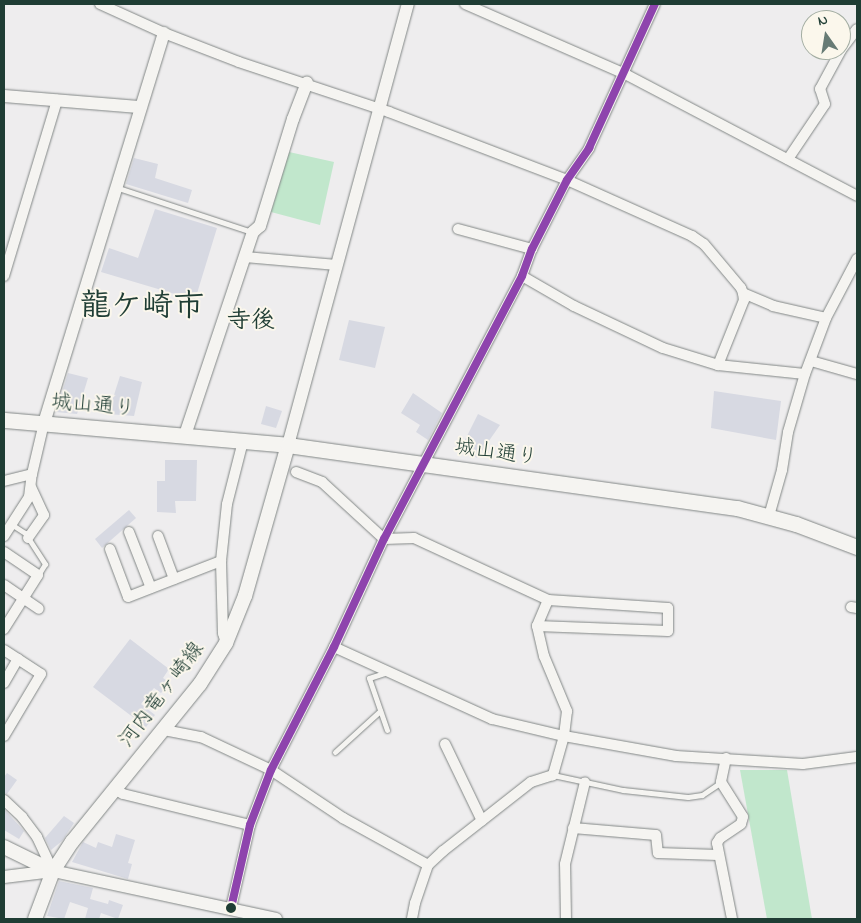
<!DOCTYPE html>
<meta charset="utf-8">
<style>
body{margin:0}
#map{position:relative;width:861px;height:923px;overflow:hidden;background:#eeedee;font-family:"Indie Flower","Klee One",sans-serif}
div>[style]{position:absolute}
.green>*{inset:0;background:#c1e7cc}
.building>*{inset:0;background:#d7d9e2}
.roads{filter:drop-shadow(0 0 1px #828786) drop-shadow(0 0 1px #828786)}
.service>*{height:5px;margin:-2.5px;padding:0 2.5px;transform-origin:2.5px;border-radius:2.5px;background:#f5f4f1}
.minor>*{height:10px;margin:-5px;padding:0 5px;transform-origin:5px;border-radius:5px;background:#f5f4f1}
.tertiary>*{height:12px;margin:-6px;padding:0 6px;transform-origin:6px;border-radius:6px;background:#f5f4f1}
.secondary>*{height:14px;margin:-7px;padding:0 7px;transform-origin:7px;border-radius:7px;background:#f5f4f1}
.primary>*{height:15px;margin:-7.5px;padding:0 7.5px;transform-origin:7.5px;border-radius:7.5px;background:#f5f4f1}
.bus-1>*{height:8px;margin:-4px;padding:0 4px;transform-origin:4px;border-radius:4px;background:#8e44ad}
.dots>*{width:14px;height:14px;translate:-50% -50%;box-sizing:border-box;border:2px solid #fbf7ec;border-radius:50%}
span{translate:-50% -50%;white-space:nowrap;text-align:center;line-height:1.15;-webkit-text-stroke:4px #fbf7ec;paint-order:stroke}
.street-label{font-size:21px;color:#1f3d34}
.quarter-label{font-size:24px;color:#1f3d34;font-weight:700}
.town-label{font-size:31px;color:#1f3d34;font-weight:700}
.frame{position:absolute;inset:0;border:5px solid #1f3d34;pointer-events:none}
.north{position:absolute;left:801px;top:10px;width:50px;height:50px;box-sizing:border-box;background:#fbf7ec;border:1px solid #a3ada2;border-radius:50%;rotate:347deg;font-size:14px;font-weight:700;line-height:20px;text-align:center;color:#1f3d34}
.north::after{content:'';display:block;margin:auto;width:18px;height:22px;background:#677b75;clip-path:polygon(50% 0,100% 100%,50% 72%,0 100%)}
</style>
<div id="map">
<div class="green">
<div style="clip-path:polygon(289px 152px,334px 162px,320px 225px,271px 212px)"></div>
<div style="clip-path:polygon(740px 770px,787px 770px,812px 919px,767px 919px)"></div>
</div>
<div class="building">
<div style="clip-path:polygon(134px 158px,158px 164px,155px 178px,192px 190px,188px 203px,126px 184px)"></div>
<div style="clip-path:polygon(155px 209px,217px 228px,195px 300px,101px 272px,109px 248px,138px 258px)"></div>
<div style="clip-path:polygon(349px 320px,385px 327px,375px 368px,339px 360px)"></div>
<div style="clip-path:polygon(68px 373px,88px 378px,77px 414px,56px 412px)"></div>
<div style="clip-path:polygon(120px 376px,142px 382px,134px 416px,108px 414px)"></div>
<div style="clip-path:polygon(714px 391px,781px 401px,776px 440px,711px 428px)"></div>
<div style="clip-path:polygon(413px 393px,442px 413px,428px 440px,416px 432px,420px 425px,401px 413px)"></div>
<div style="clip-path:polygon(266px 406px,282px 411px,276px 428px,261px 424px)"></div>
<div style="clip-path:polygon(478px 414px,500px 425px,477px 458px,461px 448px)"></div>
<div style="clip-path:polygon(165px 460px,197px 460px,196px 501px,175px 501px,176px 513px,157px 512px,157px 481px,165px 481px)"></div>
<div style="clip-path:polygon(129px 510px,136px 518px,102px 548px,95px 539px)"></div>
<div style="clip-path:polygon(130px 639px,169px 669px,163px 678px,170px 683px,161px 693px,154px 688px,141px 704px,155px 715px,146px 727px,93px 687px)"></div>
<div style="clip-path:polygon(7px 773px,17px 780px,7px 794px,4px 793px,4px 777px)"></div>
<div style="clip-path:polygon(4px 809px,24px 831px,19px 839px,4px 830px)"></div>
<div style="clip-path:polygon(64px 816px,74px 823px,62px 841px,51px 850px,45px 838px)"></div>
<div style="clip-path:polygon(116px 834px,135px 840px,128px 863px,132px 864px,128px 879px,72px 862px,83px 842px,96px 848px,98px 842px,112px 847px)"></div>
<div style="clip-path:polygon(59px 881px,93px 888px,90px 899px,108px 904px,109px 900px,123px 905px,118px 919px,101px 913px,99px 919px,85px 919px,88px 908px,70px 902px,64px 919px,47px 916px)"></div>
</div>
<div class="roads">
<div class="service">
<div style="left:118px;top:188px;width:141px;rotate:18.2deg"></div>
<div style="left:11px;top:524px;width:17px;rotate:33deg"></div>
<div style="left:25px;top:533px;width:37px;rotate:57deg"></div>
<div style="left:45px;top:564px;width:13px;rotate:122deg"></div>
<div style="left:387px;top:730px;width:55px;rotate:-109.1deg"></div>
<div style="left:369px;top:678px;width:20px;rotate:-18deg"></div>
<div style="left:335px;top:752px;width:61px;rotate:-42.3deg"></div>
<div style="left:553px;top:775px;width:72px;rotate:12.1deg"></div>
<div style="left:623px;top:790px;width:65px;rotate:6.1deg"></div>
<div style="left:688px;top:797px;width:14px;rotate:-8deg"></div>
<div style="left:702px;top:795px;width:23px;rotate:-34deg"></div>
</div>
<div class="minor">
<div style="left:100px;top:4px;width:70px;rotate:24.4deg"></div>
<div style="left:164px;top:33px;width:80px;rotate:21.1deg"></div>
<div style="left:239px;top:62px;width:158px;rotate:18.4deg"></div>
<div style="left:389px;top:112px;width:191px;rotate:20.9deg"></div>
<div style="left:567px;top:180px;width:137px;rotate:24.1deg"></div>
<div style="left:692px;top:236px;width:14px;rotate:34deg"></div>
<div style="left:704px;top:244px;width:57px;rotate:49.9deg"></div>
<div style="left:741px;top:288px;width:5px;rotate:68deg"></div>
<div style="left:743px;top:293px;width:7px;rotate:82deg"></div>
<div style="left:744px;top:300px;width:70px;rotate:111.8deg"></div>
<div style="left:465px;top:4px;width:175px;rotate:23.6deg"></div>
<div style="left:625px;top:74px;width:262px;rotate:27.7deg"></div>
<div style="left:841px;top:50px;width:26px;rotate:-53deg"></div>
<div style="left:788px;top:159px;width:66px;rotate:-56.1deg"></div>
<div style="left:825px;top:104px;width:16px;rotate:-108deg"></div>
<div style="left:820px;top:89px;width:44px;rotate:-61.7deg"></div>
<div style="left:458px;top:229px;width:77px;rotate:15.1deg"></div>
<div style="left:245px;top:257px;width:92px;rotate:5deg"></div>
<div style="left:4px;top:276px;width:184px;rotate:-73.2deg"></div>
<div style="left:522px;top:276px;width:60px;rotate:30deg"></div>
<div style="left:574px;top:306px;width:98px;rotate:25.3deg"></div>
<div style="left:663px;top:348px;width:58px;rotate:17.2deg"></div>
<div style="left:718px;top:365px;width:87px;rotate:5.9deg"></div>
<div style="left:743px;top:293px;width:33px;rotate:23deg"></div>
<div style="left:773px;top:306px;width:54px;rotate:12.8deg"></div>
<div style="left:811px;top:361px;width:48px;rotate:15.8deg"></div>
<div style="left:296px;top:472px;width:28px;rotate:21deg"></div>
<div style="left:322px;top:482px;width:84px;rotate:42.6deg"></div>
<div style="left:384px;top:539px;width:30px;rotate:-2deg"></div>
<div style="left:414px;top:538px;width:148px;rotate:24.8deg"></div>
<div style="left:548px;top:600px;width:28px;rotate:113deg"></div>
<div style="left:537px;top:626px;width:31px;rotate:77deg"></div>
<div style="left:544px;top:656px;width:60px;rotate:67.3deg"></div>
<div style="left:567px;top:711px;width:25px;rotate:97deg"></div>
<div style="left:564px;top:736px;width:41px;rotate:105.8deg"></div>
<div style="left:553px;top:775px;width:23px;rotate:162deg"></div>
<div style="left:531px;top:782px;width:112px;rotate:141.9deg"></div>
<div style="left:443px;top:851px;width:21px;rotate:137deg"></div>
<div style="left:428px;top:865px;width:40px;rotate:108.9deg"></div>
<div style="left:415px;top:903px;width:16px;rotate:101deg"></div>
<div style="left:4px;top:481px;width:29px;rotate:-14deg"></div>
<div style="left:769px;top:516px;width:48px;rotate:-74.2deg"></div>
<div style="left:782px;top:470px;width:38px;rotate:-81deg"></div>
<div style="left:788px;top:432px;width:60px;rotate:-73.7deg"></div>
<div style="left:805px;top:374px;width:60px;rotate:-69.4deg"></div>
<div style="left:826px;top:318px;width:67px;rotate:-62.3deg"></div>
<div style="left:129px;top:532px;width:60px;rotate:68.6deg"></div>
<div style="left:4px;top:536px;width:46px;rotate:-57.3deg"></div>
<div style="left:29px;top:497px;width:23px;rotate:-83deg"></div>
<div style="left:32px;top:474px;width:52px;rotate:-76.8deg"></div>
<div style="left:158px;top:536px;width:46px;rotate:69.6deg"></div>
<div style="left:28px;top:538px;width:28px;rotate:-55deg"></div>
<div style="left:44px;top:515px;width:31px;rotate:-115deg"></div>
<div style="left:110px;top:549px;width:51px;rotate:69.4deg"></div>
<div style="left:128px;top:597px;width:100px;rotate:-21.2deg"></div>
<div style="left:4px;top:552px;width:41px;rotate:34.1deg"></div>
<div style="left:38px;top:575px;width:64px;rotate:122.2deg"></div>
<div style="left:4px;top:585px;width:42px;rotate:34.4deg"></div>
<div style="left:851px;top:607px;width:6px;rotate:9deg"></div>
<div style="left:537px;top:626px;width:131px;rotate:2.2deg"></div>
<div style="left:668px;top:631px;width:23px;rotate:-90deg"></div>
<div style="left:668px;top:608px;width:120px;rotate:-176.2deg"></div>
<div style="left:226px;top:643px;width:10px;rotate:-107deg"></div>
<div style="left:223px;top:633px;width:72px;rotate:-91.6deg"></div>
<div style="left:221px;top:561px;width:57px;rotate:-84deg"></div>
<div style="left:227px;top:504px;width:65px;rotate:-75.7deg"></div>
<div style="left:334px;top:647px;width:174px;rotate:24.5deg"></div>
<div style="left:492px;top:719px;width:74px;rotate:13.3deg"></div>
<div style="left:564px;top:736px;width:114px;rotate:10.1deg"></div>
<div style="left:676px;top:756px;width:127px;rotate:3.6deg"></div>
<div style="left:803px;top:764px;width:54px;rotate:-7.4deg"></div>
<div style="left:4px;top:650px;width:44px;rotate:33deg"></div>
<div style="left:41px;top:674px;width:72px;rotate:120.8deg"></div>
<div style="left:4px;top:683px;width:28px;rotate:-60deg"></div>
<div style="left:164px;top:730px;width:38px;rotate:11deg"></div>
<div style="left:201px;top:737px;width:77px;rotate:25.2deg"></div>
<div style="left:271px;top:770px;width:87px;rotate:33.7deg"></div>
<div style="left:343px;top:818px;width:97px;rotate:28.9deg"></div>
<div style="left:445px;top:744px;width:85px;rotate:64.3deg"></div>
<div style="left:726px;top:758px;width:25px;rotate:102deg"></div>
<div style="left:721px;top:782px;width:41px;rotate:57.8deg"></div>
<div style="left:743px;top:817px;width:7px;rotate:106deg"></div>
<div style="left:741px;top:824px;width:25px;rotate:146deg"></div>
<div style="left:720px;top:838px;width:6px;rotate:121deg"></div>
<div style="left:717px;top:843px;width:77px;rotate:78.8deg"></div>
<div style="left:114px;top:789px;width:10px;rotate:29deg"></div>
<div style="left:123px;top:794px;width:131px;rotate:13.7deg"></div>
<div style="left:4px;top:800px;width:25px;rotate:43deg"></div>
<div style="left:22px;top:817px;width:25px;rotate:53deg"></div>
<div style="left:37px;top:837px;width:38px;rotate:65deg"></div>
<div style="left:573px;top:828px;width:83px;rotate:4.8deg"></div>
<div style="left:656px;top:835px;width:18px;rotate:84deg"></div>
<div style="left:658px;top:853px;width:60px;rotate:1.9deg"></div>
<div style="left:231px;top:908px;width:85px;rotate:-77.1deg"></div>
<div style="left:250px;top:825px;width:59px;rotate:-69.1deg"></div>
<div style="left:271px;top:770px;width:138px;rotate:-62.9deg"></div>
<div style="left:334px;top:647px;width:119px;rotate:-65.2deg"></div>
<div style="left:384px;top:539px;width:297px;rotate:-62.3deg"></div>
<div style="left:522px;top:276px;width:29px;rotate:-70deg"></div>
<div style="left:532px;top:249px;width:77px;rotate:-63.1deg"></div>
<div style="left:567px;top:180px;width:39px;rotate:-55deg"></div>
<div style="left:589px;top:148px;width:158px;rotate:-65.4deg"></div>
<div style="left:566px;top:919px;width:55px;rotate:-91deg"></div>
<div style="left:565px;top:864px;width:84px;rotate:-76.3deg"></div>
</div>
<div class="tertiary">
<div style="left:4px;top:96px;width:135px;rotate:4.7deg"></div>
<div style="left:44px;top:423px;width:408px;rotate:-72.9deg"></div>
<div style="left:185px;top:435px;width:214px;rotate:-71.5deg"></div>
<div style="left:253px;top:232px;width:9px;rotate:-41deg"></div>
<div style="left:260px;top:226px;width:112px;rotate:-72.9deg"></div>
<div style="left:293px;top:119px;width:39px;rotate:-69deg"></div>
<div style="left:288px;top:445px;width:457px;rotate:-74.8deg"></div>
<div style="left:4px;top:877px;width:49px;rotate:-7deg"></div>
<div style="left:53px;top:871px;width:228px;rotate:12.1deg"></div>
</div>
<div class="secondary">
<div style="left:4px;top:847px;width:55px;rotate:26.1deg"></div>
<div style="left:35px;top:919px;width:51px;rotate:-69.4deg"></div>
<div style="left:53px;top:871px;width:35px;rotate:-57deg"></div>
<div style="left:72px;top:842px;width:203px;rotate:-51deg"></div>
<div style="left:200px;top:684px;width:49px;rotate:-57.6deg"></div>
<div style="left:226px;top:643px;width:51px;rotate:-68deg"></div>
<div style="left:245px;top:596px;width:157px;rotate:-74.1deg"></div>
</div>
<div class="primary">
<div style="left:4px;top:420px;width:285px;rotate:5deg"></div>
<div style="left:288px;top:445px;width:453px;rotate:8deg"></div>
<div style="left:737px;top:508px;width:61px;rotate:15.2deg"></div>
<div style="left:796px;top:524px;width:65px;rotate:20.7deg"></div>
</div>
</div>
<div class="bus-1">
<div style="left:231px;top:908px;width:85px;rotate:-77.1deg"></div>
<div style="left:250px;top:825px;width:59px;rotate:-69.1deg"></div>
<div style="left:271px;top:770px;width:138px;rotate:-62.9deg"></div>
<div style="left:334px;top:647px;width:119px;rotate:-65.2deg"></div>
<div style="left:384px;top:539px;width:297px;rotate:-62.3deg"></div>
<div style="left:522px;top:276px;width:29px;rotate:-70deg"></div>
<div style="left:532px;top:249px;width:77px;rotate:-63.1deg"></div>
<div style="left:567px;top:180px;width:39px;rotate:-55deg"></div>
<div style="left:589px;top:148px;width:158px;rotate:-65.4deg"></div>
</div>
<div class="dots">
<div style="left:231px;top:908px;background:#1f3d34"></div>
</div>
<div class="street-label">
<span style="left:93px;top:406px;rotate:5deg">城山通り</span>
<span style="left:496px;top:453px;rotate:8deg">城山通り</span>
<span style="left:162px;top:695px;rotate:-53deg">河内竜ヶ崎線</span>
</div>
<div class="quarter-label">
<span style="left:251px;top:322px">寺後</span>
</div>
<div class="town-label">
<span style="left:142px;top:308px">龍ケ崎市</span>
</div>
<div class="frame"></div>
<div class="north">N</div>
</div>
